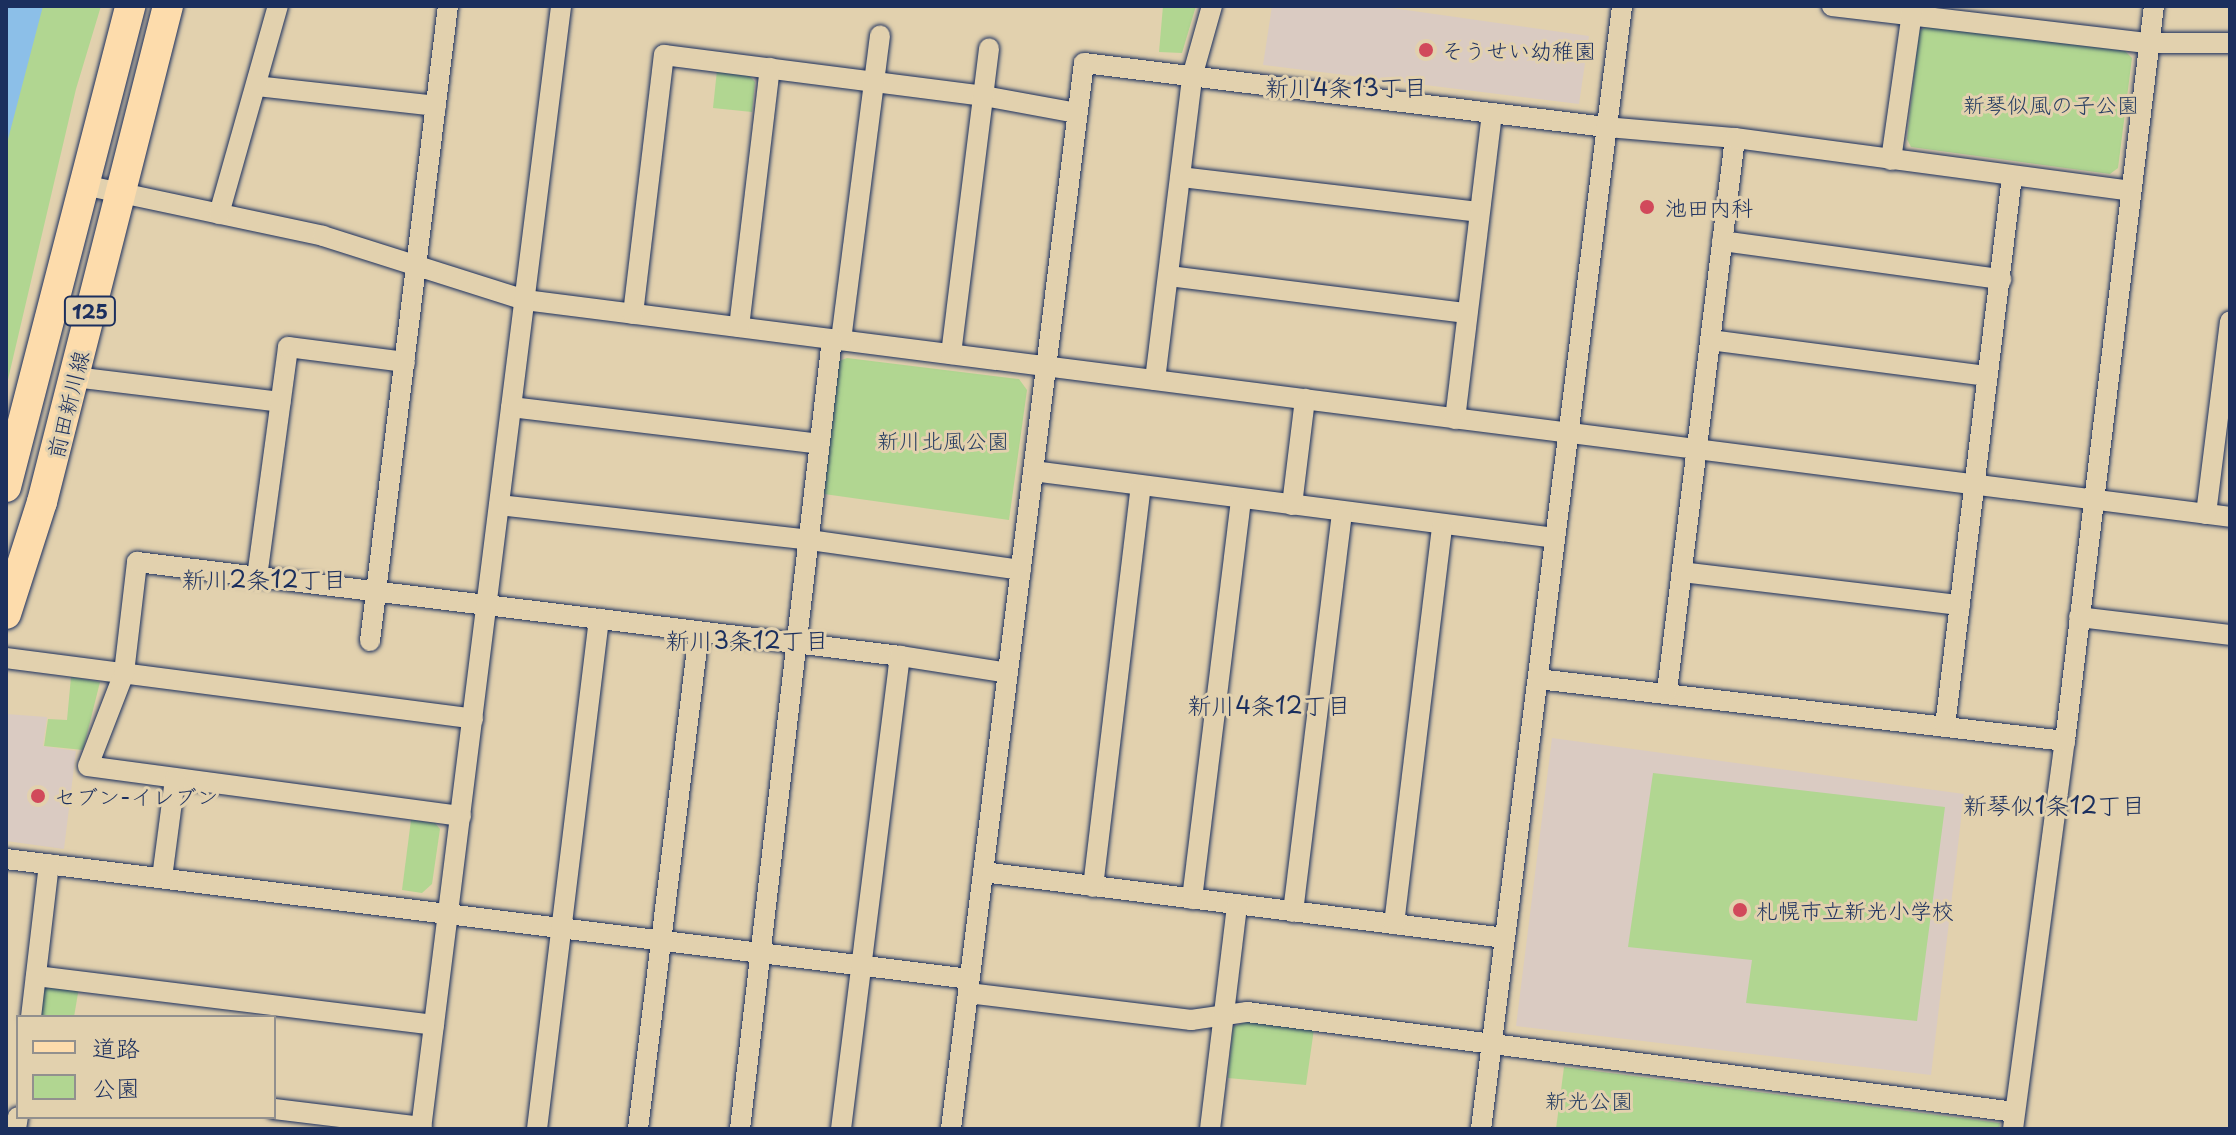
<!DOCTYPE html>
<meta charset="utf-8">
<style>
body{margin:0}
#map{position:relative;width:2236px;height:1135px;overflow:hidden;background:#e2d1ae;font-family:"Playpen Sans","Klee One",sans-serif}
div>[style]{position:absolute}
.built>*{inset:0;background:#dacbc2}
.green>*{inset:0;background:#b1d691}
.water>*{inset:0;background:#8cbfe8}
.roads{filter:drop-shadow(0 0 2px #1b2f5e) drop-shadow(0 0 2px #1b2f5e)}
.minor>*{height:20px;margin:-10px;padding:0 10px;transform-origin:10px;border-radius:10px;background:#e2d1ae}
.primary>*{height:30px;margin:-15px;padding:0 15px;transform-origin:15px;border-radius:15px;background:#fddcac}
.dots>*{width:22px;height:22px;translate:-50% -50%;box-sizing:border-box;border:4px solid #e2d1ae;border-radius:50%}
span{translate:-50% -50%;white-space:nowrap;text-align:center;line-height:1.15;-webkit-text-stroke:6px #e2d1ae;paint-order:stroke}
.shield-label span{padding:2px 6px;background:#e2d1ae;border:2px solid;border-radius:6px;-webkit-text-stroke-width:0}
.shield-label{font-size:20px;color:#1b2f5e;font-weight:700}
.poi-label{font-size:22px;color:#1b2f5e}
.left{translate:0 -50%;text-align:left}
.park-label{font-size:22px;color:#2a4063}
.street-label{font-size:22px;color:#1b2f5e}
.neighbourhood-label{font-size:24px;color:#1b2f5e}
.frame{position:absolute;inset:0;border:8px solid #1b2f5e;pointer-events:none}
.legend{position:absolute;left:16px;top:1015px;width:260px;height:104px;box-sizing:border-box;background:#e2d1ae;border:2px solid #92908e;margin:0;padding:10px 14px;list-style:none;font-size:24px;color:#1b2f5e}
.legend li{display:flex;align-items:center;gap:16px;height:40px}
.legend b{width:40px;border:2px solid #92908e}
</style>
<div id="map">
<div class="built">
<div style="clip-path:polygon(1272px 6px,1378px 6px,1589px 36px,1579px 104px,1263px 65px)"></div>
<div style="clip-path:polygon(6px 714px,47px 717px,43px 746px,76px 751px,64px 849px,6px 841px)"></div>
<div style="clip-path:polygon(1552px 738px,1964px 794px,1931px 1075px,1516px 1026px)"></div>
</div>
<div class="green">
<div style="clip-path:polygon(41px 6px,101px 6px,76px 89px,6px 388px,6px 121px)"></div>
<div style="clip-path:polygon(1163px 6px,1196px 6px,1182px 53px,1159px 52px)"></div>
<div style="clip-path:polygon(1927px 26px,2125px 51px,2132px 58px,2118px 168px,2110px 174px,1911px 147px,1907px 139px,1919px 31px)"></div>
<div style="clip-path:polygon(717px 70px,748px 74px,755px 82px,752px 112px,713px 108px)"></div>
<div style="clip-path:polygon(847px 358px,1019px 379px,1027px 390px,1009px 520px,824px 494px,839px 361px)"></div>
<div style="clip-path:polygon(71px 677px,100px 682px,83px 750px,44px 746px,48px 719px,67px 720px)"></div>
<div style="clip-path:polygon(1653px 773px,1945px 807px,1917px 1021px,1746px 1003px,1752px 960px,1628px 947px)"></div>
<div style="clip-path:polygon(411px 820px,435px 823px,440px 829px,432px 884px,422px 893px,402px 890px)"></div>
<div style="clip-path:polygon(41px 981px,79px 987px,74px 1017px,36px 1017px)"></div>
<div style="clip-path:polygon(1250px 1020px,1314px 1029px,1306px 1085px,1228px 1078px,1233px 1027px)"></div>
<div style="clip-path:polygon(1564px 1067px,2000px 1123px,1999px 1129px,1556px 1129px)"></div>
</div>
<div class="water">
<div style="clip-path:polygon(6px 6px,43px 6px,6px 147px)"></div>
</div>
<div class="roads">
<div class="minor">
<div style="left:1832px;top:6px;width:319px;rotate:6.7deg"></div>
<div style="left:2149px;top:43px;width:81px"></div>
<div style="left:256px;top:86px;width:181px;rotate:6.3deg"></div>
<div style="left:1891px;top:160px;width:156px;rotate:-81.9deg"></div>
<div style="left:1181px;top:177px;width:300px;rotate:6.7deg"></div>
<div style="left:84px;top:185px;width:244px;rotate:12deg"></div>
<div style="left:323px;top:236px;width:212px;rotate:17.6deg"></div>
<div style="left:525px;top:300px;width:1719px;rotate:7.25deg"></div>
<div style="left:219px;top:214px;width:216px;rotate:-74.2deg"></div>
<div style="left:1722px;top:241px;width:282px;rotate:7.8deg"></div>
<div style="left:1169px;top:276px;width:300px;rotate:7.1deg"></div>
<div style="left:633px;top:314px;width:261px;rotate:-83.2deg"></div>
<div style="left:664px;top:55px;width:323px;rotate:7.3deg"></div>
<div style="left:984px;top:96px;width:95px;rotate:10.4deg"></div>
<div style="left:739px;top:327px;width:261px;rotate:-83.2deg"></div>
<div style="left:841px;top:340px;width:307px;rotate:-82.7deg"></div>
<div style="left:1710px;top:340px;width:280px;rotate:7.4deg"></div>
<div style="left:951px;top:354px;width:308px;rotate:-82.9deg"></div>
<div style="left:74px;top:377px;width:208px;rotate:6.9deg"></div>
<div style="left:1155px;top:380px;width:305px;rotate:-83deg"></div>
<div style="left:1192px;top:77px;width:74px;rotate:-74.3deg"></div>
<div style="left:511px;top:407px;width:311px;rotate:6.8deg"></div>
<div style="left:1455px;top:419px;width:308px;rotate:-83.1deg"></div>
<div style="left:1033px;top:471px;width:526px;rotate:7.31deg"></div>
<div style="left:499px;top:505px;width:313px;rotate:6.4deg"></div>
<div style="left:810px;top:540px;width:213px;rotate:8.1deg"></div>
<div style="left:1292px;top:505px;width:107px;rotate:-83deg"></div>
<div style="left:2206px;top:514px;width:194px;rotate:-82.9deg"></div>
<div style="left:1682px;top:572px;width:280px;rotate:6.8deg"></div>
<div style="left:257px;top:577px;width:232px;rotate:-82.3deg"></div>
<div style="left:288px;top:347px;width:118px;rotate:7.3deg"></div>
<div style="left:2079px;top:617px;width:152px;rotate:6.8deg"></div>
<div style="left:370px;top:641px;width:640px;rotate:-83deg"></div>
<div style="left:6px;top:658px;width:471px;rotate:7.4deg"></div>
<div style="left:1538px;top:679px;width:531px;rotate:6.71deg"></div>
<div style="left:1667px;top:691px;width:557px;rotate:-82.99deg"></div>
<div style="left:1945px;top:726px;width:554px;rotate:-83.05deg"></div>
<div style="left:461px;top:816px;width:376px;rotate:-172.4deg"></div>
<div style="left:88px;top:766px;width:100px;rotate:-68.8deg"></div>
<div style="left:124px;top:673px;width:112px;rotate:-83.3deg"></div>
<div style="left:137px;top:562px;width:769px;rotate:7.02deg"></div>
<div style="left:900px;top:656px;width:109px;rotate:8.9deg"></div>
<div style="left:6px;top:859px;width:971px;rotate:7.1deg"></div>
<div style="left:983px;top:872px;width:526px;rotate:7.21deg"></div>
<div style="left:162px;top:878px;width:100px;rotate:-82.5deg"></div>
<div style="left:1093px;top:887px;width:404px;rotate:-83.2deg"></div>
<div style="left:1192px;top:899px;width:403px;rotate:-83deg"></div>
<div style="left:1293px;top:912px;width:403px;rotate:-83deg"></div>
<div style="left:1394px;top:924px;width:401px;rotate:-83.1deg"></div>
<div style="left:36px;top:976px;width:401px;rotate:7deg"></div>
<div style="left:968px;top:993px;width:225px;rotate:6.9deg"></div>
<div style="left:1191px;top:1020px;width:57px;rotate:-8.1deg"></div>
<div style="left:1247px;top:1012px;width:774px;rotate:7.42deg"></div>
<div style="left:31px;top:1017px;width:154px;rotate:-83.3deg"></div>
<div style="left:274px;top:1109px;width:149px;rotate:6.9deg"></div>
<div style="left:16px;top:1129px;width:12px;rotate:-81deg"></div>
<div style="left:421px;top:1129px;width:1132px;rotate:-82.89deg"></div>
<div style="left:537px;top:1129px;width:514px;rotate:-83.07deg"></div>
<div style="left:638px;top:1129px;width:501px;rotate:-83deg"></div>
<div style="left:740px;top:1129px;width:795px;rotate:-83.36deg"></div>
<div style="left:841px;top:1129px;width:477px;rotate:-82.9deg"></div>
<div style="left:951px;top:1129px;width:1074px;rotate:-82.89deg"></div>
<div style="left:1084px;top:63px;width:526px;rotate:6.99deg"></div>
<div style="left:1606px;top:127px;width:129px;rotate:4.9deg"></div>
<div style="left:1735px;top:138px;width:399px;rotate:7.6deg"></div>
<div style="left:1210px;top:1129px;width:225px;rotate:-83.1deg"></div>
<div style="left:1481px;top:1129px;width:1132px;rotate:-82.84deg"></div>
<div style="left:2013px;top:1129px;width:391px;rotate:-82.4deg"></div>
<div style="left:2065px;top:741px;width:740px;rotate:-83.1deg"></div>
</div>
<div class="primary">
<div style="left:6px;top:487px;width:497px;rotate:-75.5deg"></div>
<div style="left:6px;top:614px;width:118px;rotate:-72.2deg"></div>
<div style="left:42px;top:502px;width:512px;rotate:-75.75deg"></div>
</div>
</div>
<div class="dots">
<div style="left:1426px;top:50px;background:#d1495b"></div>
<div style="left:1647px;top:207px;background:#d1495b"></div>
<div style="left:38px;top:796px;background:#d1495b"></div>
<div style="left:1740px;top:910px;background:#d1495b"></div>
</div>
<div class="shield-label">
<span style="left:90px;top:311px">125</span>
</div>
<div class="poi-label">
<span class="left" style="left:1442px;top:50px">そうせい幼稚園</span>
<span class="left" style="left:1665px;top:207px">池田内科</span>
<span class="left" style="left:54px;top:796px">セブン-イレブン</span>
<span class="left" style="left:1756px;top:910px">札幌市立新光小学校</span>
</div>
<div class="park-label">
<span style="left:2051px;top:104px">新琴似風の子公園</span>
<span style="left:943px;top:440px">新川北風公園</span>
<span style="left:1589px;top:1100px">新光公園</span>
</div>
<div class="street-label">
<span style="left:67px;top:404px;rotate:-76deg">前田新川線</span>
</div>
<div class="neighbourhood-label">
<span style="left:1346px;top:87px">新川4条13丁目</span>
<span style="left:264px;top:579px">新川2条12丁目</span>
<span style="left:747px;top:640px">新川3条12丁目</span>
<span style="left:1269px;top:705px">新川4条12丁目</span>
<span style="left:2054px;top:805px">新琴似1条12丁目</span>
</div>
<div class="frame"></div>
<ul class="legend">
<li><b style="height:10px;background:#fddcac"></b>道路</li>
<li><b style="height:22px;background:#b1d691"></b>公園</li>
</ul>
</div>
